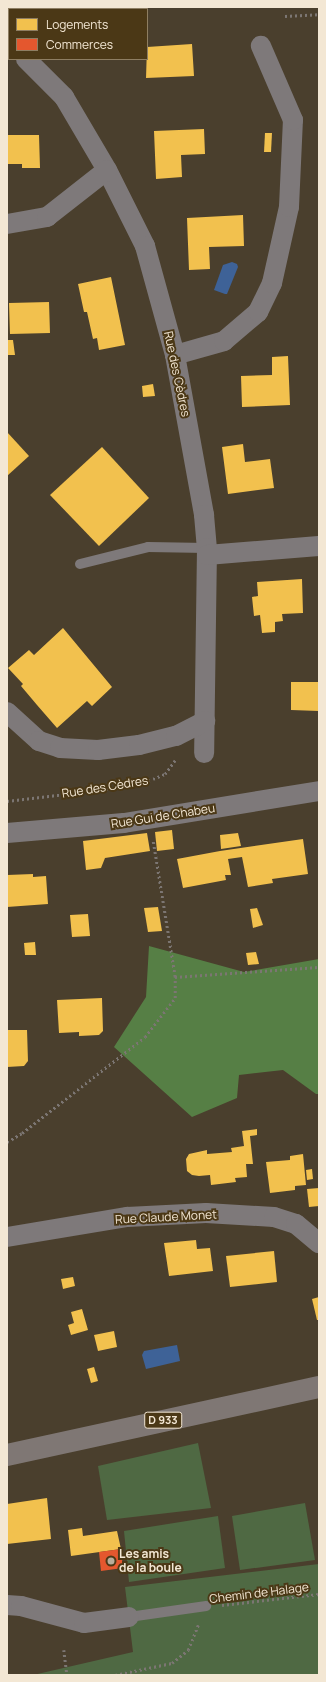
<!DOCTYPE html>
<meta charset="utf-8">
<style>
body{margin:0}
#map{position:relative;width:326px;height:1682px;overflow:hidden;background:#4a3f2d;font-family:Manrope,sans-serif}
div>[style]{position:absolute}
.green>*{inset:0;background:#4f6943}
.forest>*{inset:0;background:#567f45}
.water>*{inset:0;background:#3e6297}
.homes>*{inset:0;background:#f2c14e}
.shops>*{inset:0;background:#e4572e}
.path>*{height:2.5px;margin-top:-1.25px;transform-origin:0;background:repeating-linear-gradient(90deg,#7c7673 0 2px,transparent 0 5px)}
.service>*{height:10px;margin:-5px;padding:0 5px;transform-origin:5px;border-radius:5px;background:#7e797a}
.minor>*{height:20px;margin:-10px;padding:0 10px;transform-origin:10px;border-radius:10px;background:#7e797a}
.primary>*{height:22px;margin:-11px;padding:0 11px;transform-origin:11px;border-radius:11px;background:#7f7774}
.dots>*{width:11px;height:11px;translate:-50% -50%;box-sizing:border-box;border:2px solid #4b3816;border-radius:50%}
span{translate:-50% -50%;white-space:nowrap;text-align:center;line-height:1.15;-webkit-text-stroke:4px #4b3816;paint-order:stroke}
.shield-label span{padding:1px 3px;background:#4b3816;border:1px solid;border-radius:3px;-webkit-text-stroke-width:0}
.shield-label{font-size:11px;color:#f3e7d4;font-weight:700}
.street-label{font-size:12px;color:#f3e7d4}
.poi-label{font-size:12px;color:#f3e7d4;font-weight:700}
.left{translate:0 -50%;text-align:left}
.frame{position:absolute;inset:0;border:8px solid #f3e7d4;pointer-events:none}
.legend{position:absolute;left:8px;top:8px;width:140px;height:52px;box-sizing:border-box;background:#4b3816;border:1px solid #8e7e62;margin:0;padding:5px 7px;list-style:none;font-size:12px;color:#f3e7d4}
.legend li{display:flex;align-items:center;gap:8px;height:20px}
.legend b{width:20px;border:1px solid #8e7e62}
</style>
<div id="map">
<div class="green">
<div style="clip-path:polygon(198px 1443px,211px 1508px,107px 1520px,98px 1466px)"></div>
<div style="clip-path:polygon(305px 1503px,315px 1560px,240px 1570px,232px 1516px)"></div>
<div style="clip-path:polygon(218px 1516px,225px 1568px,129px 1582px,124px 1531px)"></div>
<div style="clip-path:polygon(319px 1564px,319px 1675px,33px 1675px,133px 1652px,125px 1587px)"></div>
</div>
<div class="forest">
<div style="clip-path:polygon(149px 946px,244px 972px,319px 959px,319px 1094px,316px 1094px,283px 1070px,239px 1075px,237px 1098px,192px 1117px,114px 1047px,146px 997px)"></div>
</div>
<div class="water">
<div style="clip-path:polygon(232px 262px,237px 264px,238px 267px,227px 294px,225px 294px,214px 290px,223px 265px)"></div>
<div style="clip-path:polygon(177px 1345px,180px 1361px,146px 1369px,142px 1355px,144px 1351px)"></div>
</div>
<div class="homes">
<div style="clip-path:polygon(192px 44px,194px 76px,146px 78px,147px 47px)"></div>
<div style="clip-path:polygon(204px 129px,205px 154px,181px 155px,182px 177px,156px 179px,154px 131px)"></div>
<div style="clip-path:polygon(265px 133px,272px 133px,271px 152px,264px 152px)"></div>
<div style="clip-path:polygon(7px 135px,39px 135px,40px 168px,22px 168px,22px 164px,7px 164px)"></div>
<div style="clip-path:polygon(243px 215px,244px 246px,209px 247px,210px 269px,189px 270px,187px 218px)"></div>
<div style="clip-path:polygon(111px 277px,125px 345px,99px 350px,97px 338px,93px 339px,87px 312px,84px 312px,78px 284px)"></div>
<div style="clip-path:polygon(49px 302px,50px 333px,10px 334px,9px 303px)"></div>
<div style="clip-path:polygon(7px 340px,13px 340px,15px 355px,7px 355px)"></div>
<div style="clip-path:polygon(288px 356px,290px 405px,242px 407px,241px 376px,272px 375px,272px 357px)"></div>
<div style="clip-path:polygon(153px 384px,155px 396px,143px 397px,142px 386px)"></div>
<div style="clip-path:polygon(7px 432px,29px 456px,7px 476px)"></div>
<div style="clip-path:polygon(243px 444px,245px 462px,270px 459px,274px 488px,228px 494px,222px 447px)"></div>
<div style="clip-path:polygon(102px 447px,149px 498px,99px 546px,50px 495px)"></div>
<div style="clip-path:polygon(302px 579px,303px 613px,282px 614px,283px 621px,275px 622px,275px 632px,262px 633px,260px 615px,254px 616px,252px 597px,258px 596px,257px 582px)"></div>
<div style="clip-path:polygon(63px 628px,112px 687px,92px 706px,87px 701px,57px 728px,37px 705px,21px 686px,23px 684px,8px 668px,29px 650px,34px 655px)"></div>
<div style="clip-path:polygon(291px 682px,319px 682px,319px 711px,291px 710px)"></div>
<div style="clip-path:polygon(172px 830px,174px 849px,157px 851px,155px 832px)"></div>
<div style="clip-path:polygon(147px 833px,150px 851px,105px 858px,101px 868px,86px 870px,83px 841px)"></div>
<div style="clip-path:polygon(238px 833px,241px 846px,221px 849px,220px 835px)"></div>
<div style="clip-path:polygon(303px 839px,308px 874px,272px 879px,273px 883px,248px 887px,242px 857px,228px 859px,231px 875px,225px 875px,226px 880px,183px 888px,177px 859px,220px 851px)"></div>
<div style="clip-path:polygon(33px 874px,33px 877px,46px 876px,48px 904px,7px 907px,7px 875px)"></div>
<div style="clip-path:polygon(158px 907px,162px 931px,148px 932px,144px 908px)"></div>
<div style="clip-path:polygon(257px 908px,263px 925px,253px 928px,250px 909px)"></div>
<div style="clip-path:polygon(88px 914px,90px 936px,72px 937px,70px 915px)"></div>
<div style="clip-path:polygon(35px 942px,36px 955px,25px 955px,24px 943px)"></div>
<div style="clip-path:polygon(256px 952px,259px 964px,248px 965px,246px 953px)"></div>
<div style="clip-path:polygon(102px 998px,103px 1031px,99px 1035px,79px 1036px,79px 1032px,59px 1033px,57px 1000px)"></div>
<div style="clip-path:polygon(7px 1030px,27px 1030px,28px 1061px,24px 1066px,7px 1067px)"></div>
<div style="clip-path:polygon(257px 1129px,257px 1135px,250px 1136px,253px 1164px,246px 1164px,247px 1177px,235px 1178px,236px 1182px,211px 1185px,210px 1175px,199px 1176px,192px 1175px,187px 1171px,186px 1159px,189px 1154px,207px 1150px,207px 1154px,232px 1152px,231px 1148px,244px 1146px,242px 1131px)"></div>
<div style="clip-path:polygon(303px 1154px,306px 1185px,295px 1186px,295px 1190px,270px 1193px,266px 1162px,290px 1160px,290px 1156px)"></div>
<div style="clip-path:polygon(312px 1169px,313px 1179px,307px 1180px,306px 1170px)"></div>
<div style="clip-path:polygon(319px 1188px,319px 1206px,309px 1207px,307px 1189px)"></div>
<div style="clip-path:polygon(196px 1240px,197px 1249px,210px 1248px,213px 1271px,169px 1276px,164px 1243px)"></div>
<div style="clip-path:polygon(274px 1251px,277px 1282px,230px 1287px,226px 1256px)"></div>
<div style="clip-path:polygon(73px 1277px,75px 1286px,63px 1289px,61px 1279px)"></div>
<div style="clip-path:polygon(319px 1297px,319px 1320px,317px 1320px,312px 1299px)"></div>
<div style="clip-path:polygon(82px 1309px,88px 1330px,71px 1335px,68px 1325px,74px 1323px,71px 1312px)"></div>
<div style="clip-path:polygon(114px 1331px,117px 1347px,98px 1351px,94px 1335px)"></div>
<div style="clip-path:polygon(94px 1367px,98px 1381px,91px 1383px,87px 1369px)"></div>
<div style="clip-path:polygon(47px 1498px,51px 1539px,7px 1544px,7px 1504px)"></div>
<div style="clip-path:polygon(82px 1528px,83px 1536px,117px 1531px,121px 1549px,71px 1556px,68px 1530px)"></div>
</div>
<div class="shops">
<div style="clip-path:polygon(121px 1549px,123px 1568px,101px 1571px,99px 1552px)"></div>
</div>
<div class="path">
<div style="left:285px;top:16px;width:34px;rotate:-3deg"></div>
<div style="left:7px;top:801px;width:118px;rotate:-6.8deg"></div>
<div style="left:124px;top:787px;width:30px;rotate:-15deg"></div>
<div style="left:153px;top:779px;width:13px;rotate:-23deg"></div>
<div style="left:165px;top:774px;width:17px;rotate:-54deg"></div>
<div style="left:175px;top:977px;width:144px;rotate:-4deg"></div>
<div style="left:7px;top:1142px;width:17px;rotate:-31deg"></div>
<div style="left:22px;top:1133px;width:156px;rotate:-38deg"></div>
<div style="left:145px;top:1037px;width:49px;rotate:-52.4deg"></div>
<div style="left:175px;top:998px;width:21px;rotate:-90deg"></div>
<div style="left:175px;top:977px;width:138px;rotate:-99.2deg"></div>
<div style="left:222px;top:1605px;width:98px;rotate:-6.5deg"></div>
<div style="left:64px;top:1650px;width:25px;rotate:83deg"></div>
<div style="left:115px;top:1675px;width:58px;rotate:-11.9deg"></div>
<div style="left:172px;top:1663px;width:21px;rotate:-39deg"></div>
<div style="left:188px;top:1650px;width:27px;rotate:-68deg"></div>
</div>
<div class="service">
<div style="left:80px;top:564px;width:70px;rotate:-14deg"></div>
<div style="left:148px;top:547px;width:59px;rotate:1deg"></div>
<div style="left:129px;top:1617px;width:78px;rotate:-8.1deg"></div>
</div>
<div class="minor">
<div style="left:7px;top:40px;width:3px;rotate:45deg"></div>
<div style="left:26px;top:59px;width:54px;rotate:45deg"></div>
<div style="left:64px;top:97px;width:85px;rotate:59.5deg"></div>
<div style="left:107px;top:170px;width:85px;rotate:63.4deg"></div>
<div style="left:145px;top:246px;width:113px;rotate:74.6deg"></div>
<div style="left:175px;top:355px;width:163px;rotate:79.7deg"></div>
<div style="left:204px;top:515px;width:33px;rotate:85deg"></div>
<div style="left:207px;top:548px;width:205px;rotate:90.8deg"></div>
<div style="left:7px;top:224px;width:41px;rotate:-9.9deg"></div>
<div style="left:47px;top:217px;width:76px;rotate:-38.1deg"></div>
<div style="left:175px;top:355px;width:51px;rotate:-15.9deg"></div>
<div style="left:224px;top:341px;width:45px;rotate:-40.5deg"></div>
<div style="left:258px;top:312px;width:32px;rotate:-64deg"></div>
<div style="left:272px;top:283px;width:78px;rotate:-77.4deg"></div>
<div style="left:289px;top:207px;width:87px;rotate:-87.4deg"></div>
<div style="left:293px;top:120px;width:81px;rotate:-113.4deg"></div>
<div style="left:207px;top:555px;width:112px;rotate:-4.6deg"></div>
<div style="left:7px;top:712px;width:43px;rotate:42.2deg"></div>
<div style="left:39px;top:741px;width:22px;rotate:18deg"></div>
<div style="left:60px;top:748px;width:38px;rotate:3deg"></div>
<div style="left:98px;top:750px;width:41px;rotate:-7deg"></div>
<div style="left:139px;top:745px;width:38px;rotate:-14deg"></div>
<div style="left:176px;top:736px;width:33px;rotate:-27deg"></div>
<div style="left:7px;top:833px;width:117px;rotate:-4.9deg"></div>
<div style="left:124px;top:823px;width:198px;rotate:-9.3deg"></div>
<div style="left:7px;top:1237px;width:122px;rotate:-9.5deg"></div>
<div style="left:127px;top:1217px;width:79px;rotate:-2.9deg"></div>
<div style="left:206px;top:1213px;width:68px;rotate:3.4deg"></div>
<div style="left:274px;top:1217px;width:23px;rotate:18deg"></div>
<div style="left:296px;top:1224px;width:30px;rotate:40deg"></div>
<div style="left:7px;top:1605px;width:14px;rotate:4deg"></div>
<div style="left:21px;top:1606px;width:65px;rotate:15.1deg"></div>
<div style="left:84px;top:1623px;width:45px;rotate:-7.6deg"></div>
</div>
<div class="primary">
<div style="left:7px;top:1455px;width:319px;rotate:-12.3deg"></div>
</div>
<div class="dots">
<div style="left:111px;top:1561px;background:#b8ac9a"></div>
</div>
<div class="shield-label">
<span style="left:163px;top:1420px">D 933</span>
</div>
<div class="street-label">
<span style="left:177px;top:374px;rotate:78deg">Rue des Cèdres</span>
<span style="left:105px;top:787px;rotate:-9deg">Rue des Cèdres</span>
<span style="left:163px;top:816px;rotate:-9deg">Rue Gui de Chabeu</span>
<span style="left:166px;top:1217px;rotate:-3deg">Rue Claude Monet</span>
<span style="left:259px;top:1593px;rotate:-7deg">Chemin de Halage</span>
</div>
<div class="poi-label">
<span class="left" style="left:119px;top:1561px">Les amis<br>de la boule</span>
</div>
<div class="frame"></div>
<ul class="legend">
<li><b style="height:11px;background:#f2c14e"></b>Logements</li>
<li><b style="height:11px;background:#e4572e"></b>Commerces</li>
</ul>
</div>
